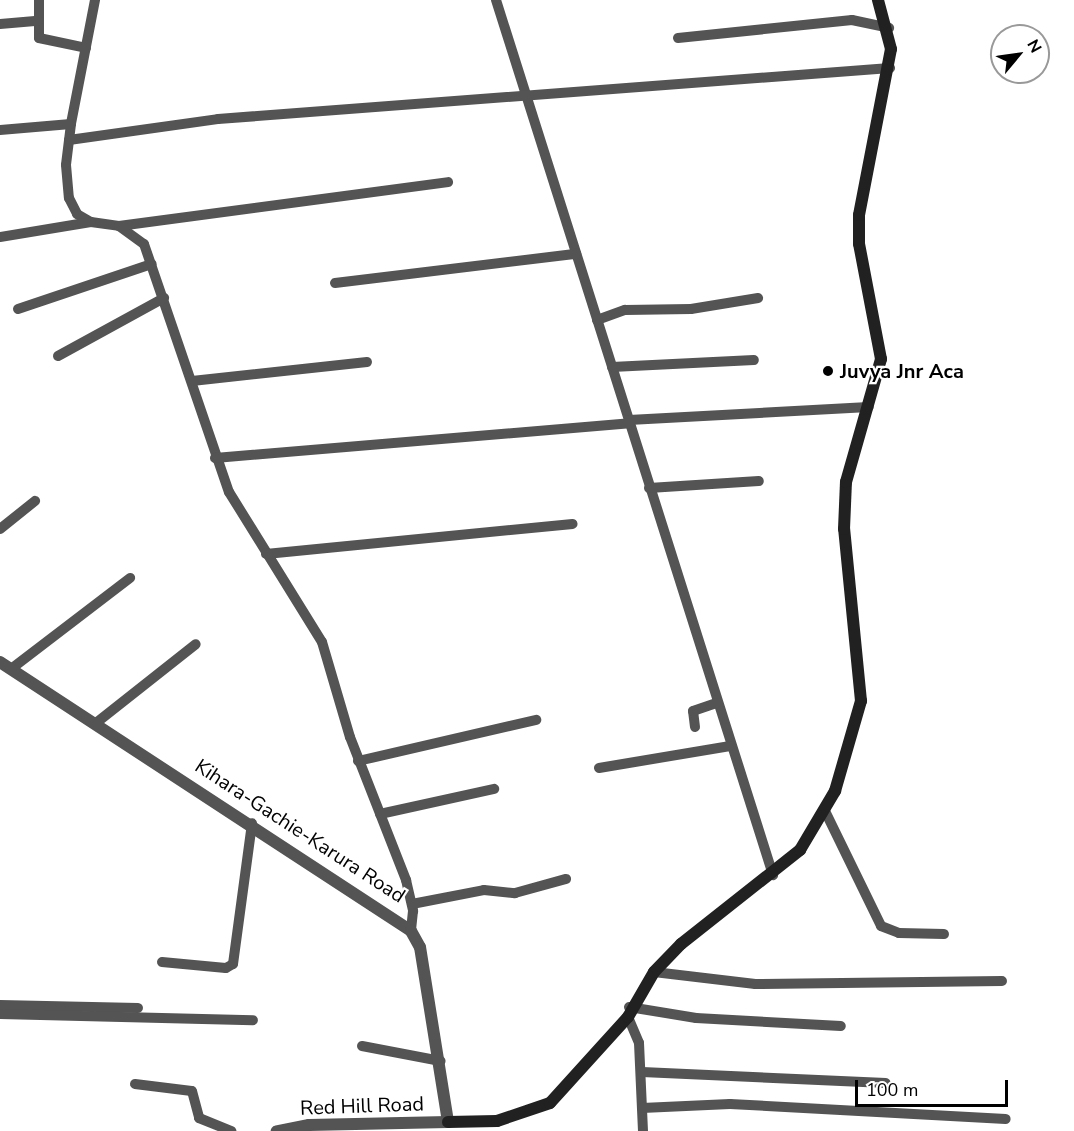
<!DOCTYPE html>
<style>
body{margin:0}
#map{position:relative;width:1074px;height:1131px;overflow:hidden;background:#fff;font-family:"Nunito Sans",sans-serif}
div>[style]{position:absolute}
.minor>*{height:10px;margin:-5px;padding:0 5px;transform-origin:5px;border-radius:5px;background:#545454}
.tertiary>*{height:12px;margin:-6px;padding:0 6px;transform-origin:6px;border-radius:6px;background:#545454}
.secondary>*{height:12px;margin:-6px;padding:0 6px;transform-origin:6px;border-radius:6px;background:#212121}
.dots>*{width:16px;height:16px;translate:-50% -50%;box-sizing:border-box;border:3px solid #fff;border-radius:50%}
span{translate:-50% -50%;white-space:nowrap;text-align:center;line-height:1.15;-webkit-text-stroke:4.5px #fff;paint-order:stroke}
.poi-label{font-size:20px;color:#000;font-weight:700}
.left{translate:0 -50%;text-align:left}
.street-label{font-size:20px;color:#000}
.north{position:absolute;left:990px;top:24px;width:60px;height:60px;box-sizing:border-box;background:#fff;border:2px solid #999;border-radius:50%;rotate:61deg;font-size:16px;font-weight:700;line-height:24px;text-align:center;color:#000}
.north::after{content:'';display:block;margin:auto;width:21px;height:27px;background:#000;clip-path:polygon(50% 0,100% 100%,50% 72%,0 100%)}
.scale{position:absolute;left:855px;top:1080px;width:153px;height:27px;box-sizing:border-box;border:3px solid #000;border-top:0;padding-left:8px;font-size:18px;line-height:21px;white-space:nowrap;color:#000;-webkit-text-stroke:4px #fff;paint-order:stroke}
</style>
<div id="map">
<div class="minor">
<div style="left:39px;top:0;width:38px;rotate:90deg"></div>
<div style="left:39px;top:38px;width:48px;rotate:12deg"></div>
<div style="left:95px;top:0;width:126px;rotate:101deg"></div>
<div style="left:71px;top:124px;width:41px;rotate:97deg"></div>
<div style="left:66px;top:165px;width:33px;rotate:85deg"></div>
<div style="left:69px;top:198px;width:18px;rotate:63deg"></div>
<div style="left:77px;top:214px;width:16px;rotate:30deg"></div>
<div style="left:91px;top:222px;width:28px;rotate:8deg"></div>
<div style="left:119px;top:226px;width:31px;rotate:36deg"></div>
<div style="left:144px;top:244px;width:262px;rotate:71.1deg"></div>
<div style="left:229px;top:492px;width:176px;rotate:58.2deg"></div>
<div style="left:322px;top:642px;width:99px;rotate:73.6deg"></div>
<div style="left:350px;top:737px;width:154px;rotate:68.6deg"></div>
<div style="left:406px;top:880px;width:32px;rotate:77deg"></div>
<div style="left:413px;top:911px;width:20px;rotate:96deg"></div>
<div style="left:496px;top:0;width:918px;rotate:72.43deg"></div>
<div style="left:0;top:24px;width:38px;rotate:-5deg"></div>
<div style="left:678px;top:38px;width:175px;rotate:-5.9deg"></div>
<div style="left:852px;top:20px;width:38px;rotate:12deg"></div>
<div style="left:0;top:130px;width:71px;rotate:-4.8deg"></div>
<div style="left:69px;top:140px;width:150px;rotate:-8deg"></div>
<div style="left:218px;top:119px;width:674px;rotate:-4.34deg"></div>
<div style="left:119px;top:226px;width:332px;rotate:-7.6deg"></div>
<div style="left:0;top:237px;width:92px;rotate:-9.4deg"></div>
<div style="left:335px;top:283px;width:243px;rotate:-6.9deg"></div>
<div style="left:18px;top:309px;width:141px;rotate:-18.6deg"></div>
<div style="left:597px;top:320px;width:30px;rotate:-20deg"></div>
<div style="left:625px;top:310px;width:66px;rotate:-0.9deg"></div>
<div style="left:691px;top:309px;width:68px;rotate:-9.3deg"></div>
<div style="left:58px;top:356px;width:121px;rotate:-28.7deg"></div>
<div style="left:612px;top:367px;width:142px;rotate:-2.8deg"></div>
<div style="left:192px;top:381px;width:176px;rotate:-6.2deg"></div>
<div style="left:629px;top:420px;width:240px;rotate:-3.1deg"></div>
<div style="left:215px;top:458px;width:416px;rotate:-4.8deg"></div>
<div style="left:649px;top:488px;width:110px;rotate:-3.6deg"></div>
<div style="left:0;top:529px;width:45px;rotate:-38.7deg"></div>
<div style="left:266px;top:554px;width:308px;rotate:-5.6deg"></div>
<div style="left:11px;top:669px;width:150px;rotate:-37.4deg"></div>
<div style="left:96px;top:723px;width:127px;rotate:-38.3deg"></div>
<div style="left:695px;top:727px;width:16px;rotate:-97deg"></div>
<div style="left:693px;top:711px;width:24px;rotate:-19deg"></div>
<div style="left:358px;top:761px;width:183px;rotate:-13deg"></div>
<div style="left:599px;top:768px;width:133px;rotate:-9.5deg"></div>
<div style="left:825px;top:811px;width:128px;rotate:64deg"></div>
<div style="left:881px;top:926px;width:19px;rotate:21deg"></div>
<div style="left:899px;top:933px;width:45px;rotate:1.3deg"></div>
<div style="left:380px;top:814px;width:117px;rotate:-12.4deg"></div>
<div style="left:412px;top:904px;width:73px;rotate:-11deg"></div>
<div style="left:484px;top:890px;width:31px;rotate:6deg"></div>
<div style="left:515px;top:893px;width:53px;rotate:-15.4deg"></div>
<div style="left:162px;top:962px;width:64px;rotate:5.4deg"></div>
<div style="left:226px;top:968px;width:8px;rotate:-30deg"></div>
<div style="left:233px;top:964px;width:142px;rotate:-82.3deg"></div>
<div style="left:654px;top:972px;width:102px;rotate:6.8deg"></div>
<div style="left:755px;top:984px;width:247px;rotate:-0.7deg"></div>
<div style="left:0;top:1005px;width:138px;rotate:1.2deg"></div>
<div style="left:629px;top:1007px;width:68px;rotate:9.3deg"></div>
<div style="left:696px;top:1018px;width:145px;rotate:3.2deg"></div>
<div style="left:0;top:1014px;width:253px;rotate:1.4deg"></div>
<div style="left:628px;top:1017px;width:28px;rotate:67deg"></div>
<div style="left:639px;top:1043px;width:88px;rotate:87.4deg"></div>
<div style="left:362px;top:1046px;width:80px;rotate:10.8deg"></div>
<div style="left:642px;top:1072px;width:244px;rotate:2.6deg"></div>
<div style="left:135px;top:1084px;width:57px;rotate:7deg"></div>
<div style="left:192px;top:1091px;width:28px;rotate:75deg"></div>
<div style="left:199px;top:1118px;width:35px;rotate:22deg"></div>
<div style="left:642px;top:1108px;width:88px;rotate:-2.6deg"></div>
<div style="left:730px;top:1104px;width:276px;rotate:3.1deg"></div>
</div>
<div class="tertiary">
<div style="left:0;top:662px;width:491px;rotate:33.2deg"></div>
<div style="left:411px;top:931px;width:18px;rotate:61deg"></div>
<div style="left:420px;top:947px;width:177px;rotate:80.9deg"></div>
<div style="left:448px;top:1122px;width:139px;rotate:178.8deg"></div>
<div style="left:309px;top:1125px;width:33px;rotate:169deg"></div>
</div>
<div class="secondary">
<div style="left:448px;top:1122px;width:49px;rotate:-1.2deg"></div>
<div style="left:497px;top:1121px;width:56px;rotate:-18.8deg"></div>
<div style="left:550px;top:1103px;width:116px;rotate:-47.8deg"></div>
<div style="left:628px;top:1017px;width:52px;rotate:-60deg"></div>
<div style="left:654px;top:972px;width:39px;rotate:-46deg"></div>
<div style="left:681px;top:944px;width:152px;rotate:-38.3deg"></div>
<div style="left:800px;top:850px;width:69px;rotate:-59.3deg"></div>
<div style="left:835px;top:791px;width:94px;rotate:-73.9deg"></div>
<div style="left:861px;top:701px;width:173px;rotate:-95.6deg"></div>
<div style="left:844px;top:529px;width:47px;rotate:-87.6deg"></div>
<div style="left:846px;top:482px;width:128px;rotate:-74.1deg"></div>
<div style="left:881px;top:359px;width:117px;rotate:-100.8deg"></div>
<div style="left:859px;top:244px;width:29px;rotate:-90deg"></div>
<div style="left:859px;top:215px;width:169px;rotate:-79.1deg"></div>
<div style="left:891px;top:49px;width:51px;rotate:-104.9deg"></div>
</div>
<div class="dots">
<div style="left:828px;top:371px;background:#000"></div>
</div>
<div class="poi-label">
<span class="left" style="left:840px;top:371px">Juvya Jnr Aca</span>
</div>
<div class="street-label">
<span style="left:300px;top:831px;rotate:33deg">Kihara-Gachie-Karura Road</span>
<span style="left:362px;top:1106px;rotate:-2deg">Red Hill Road</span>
</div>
<div class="north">N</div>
<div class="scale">100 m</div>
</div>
